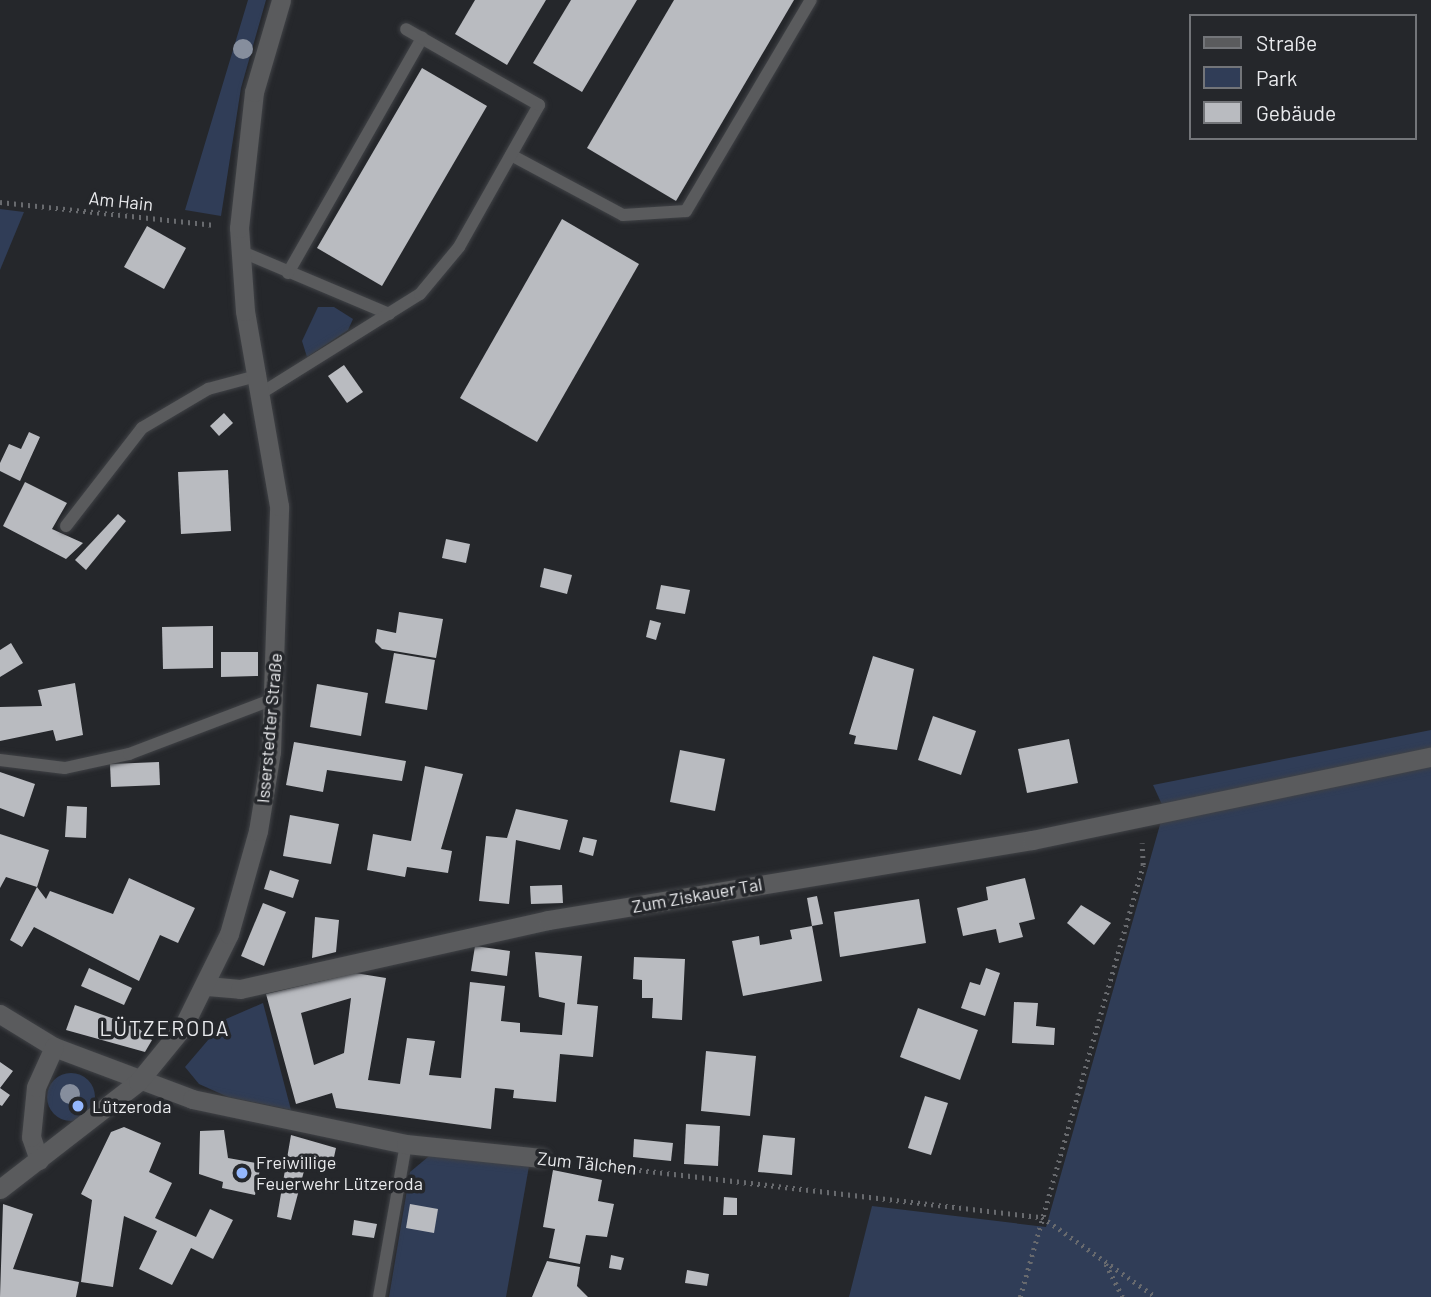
<!DOCTYPE html>
<meta charset="utf-8">
<style>
body{margin:0}
#map{position:relative;width:1431px;height:1297px;overflow:hidden;background:#25272b;font-family:Barlow,sans-serif}
div>[style]{position:absolute}
.green>*{inset:0;background:#303d57}
.round{border-radius:50%}
.building>*{inset:0;background:#b9bbc0}
.path>*{height:4.5px;margin-top:-2.25px;transform-origin:0;background:repeating-linear-gradient(90deg,#686a6e 0 2px,transparent 0 7px)}
.roads{filter:drop-shadow(0 0 2px #404246) drop-shadow(0 0 2px #404246)}
.service>*{height:12px;margin:-6px;padding:0 6px;transform-origin:6px;border-radius:6px;background:#5a5b5d}
.minor>*{height:19px;margin:-9.5px;padding:0 9.5px;transform-origin:9.5px;border-radius:9.5px;background:#5a5b5d}
.tertiary>*{height:19px;margin:-9.5px;padding:0 9.5px;transform-origin:9.5px;border-radius:9.5px;background:#5a5b5d}
.trees>*{width:20px;height:20px;margin:-10px;border-radius:50%;background:#868e9d}
.dots>*{width:19px;height:19px;translate:-50% -50%;box-sizing:border-box;border:4px solid #25272b;border-radius:50%}
span{translate:-50% -50%;white-space:nowrap;text-align:center;line-height:1.15;-webkit-text-stroke:7px #25272b;paint-order:stroke}
.street-label{font-size:18px;color:#e9eaed}
.poi-label{font-size:18px;color:#e9eaed}
.left{translate:0 -50%;text-align:left}
.quarter-label{font-size:21px;color:#e9eaed;letter-spacing:2px}
.legend{position:absolute;left:1189px;top:14px;width:228px;height:126px;box-sizing:border-box;background:#25272b;border:2px solid #737579;margin:0;padding:9px 12px;list-style:none;font-size:21px;color:#e9eaed}
.legend li{display:flex;align-items:center;gap:14px;height:35px}
.legend b{width:35px;border:2px solid #737579}
</style>
<div id="map">
<div class="green">
<div style="clip-path:polygon(248px 0,266px 0,241px 88px,221px 216px,185px 210px)"></div>
<div style="clip-path:polygon(0 209px,24px 212px,0 270px)"></div>
<div style="clip-path:polygon(318px 307px,334px 307px,353px 319px,348px 330px,307px 357px,302px 341px)"></div>
<div style="clip-path:polygon(1431px 730px,1431px 757px,1164px 809px,1153px 785px)"></div>
<div style="clip-path:polygon(1431px 766px,1431px 1297px,849px 1297px,872px 1206px,1046px 1227px,1161px 821px)"></div>
<div style="clip-path:polygon(263px 1003px,291px 1110px,228px 1097px,199px 1084px,185px 1067px,226px 1019px)"></div>
<div class="round" style="left:47px;top:1073px;width:48px;height:48px"></div>
<div style="clip-path:polygon(434px 1152px,529px 1166px,506px 1297px,389px 1297px,410px 1172px)"></div>
</div>
<div class="building">
<div style="clip-path:polygon(475px 0,546px 0,507px 65px,455px 34px)"></div>
<div style="clip-path:polygon(571px 0,637px 0,582px 92px,533px 63px)"></div>
<div style="clip-path:polygon(674px 0,794px 0,676px 201px,587px 148px)"></div>
<div style="clip-path:polygon(422px 68px,487px 106px,382px 286px,317px 248px)"></div>
<div style="clip-path:polygon(562px 219px,639px 264px,537px 442px,460px 398px)"></div>
<div style="clip-path:polygon(147px 226px,186px 248px,164px 289px,124px 267px)"></div>
<div style="clip-path:polygon(344px 365px,363px 392px,347px 403px,328px 376px)"></div>
<div style="clip-path:polygon(224px 413px,233px 423px,219px 436px,210px 426px)"></div>
<div style="clip-path:polygon(29px 432px,40px 437px,20px 481px,0 471px,0 463px,9px 444px,21px 449px)"></div>
<div style="clip-path:polygon(228px 470px,231px 531px,181px 534px,178px 472px)"></div>
<div style="clip-path:polygon(25px 482px,67px 503px,52px 529px,83px 543px,66px 559px,3px 526px)"></div>
<div style="clip-path:polygon(118px 514px,126px 521px,86px 570px,75px 560px)"></div>
<div style="clip-path:polygon(446px 539px,470px 544px,466px 563px,442px 558px)"></div>
<div style="clip-path:polygon(544px 568px,572px 575px,567px 594px,540px 587px)"></div>
<div style="clip-path:polygon(661px 585px,690px 590px,685px 614px,656px 609px)"></div>
<div style="clip-path:polygon(399px 612px,443px 619px,436px 658px,382px 649px,375px 642px,377px 629px,396px 633px)"></div>
<div style="clip-path:polygon(650px 620px,661px 623px,656px 640px,646px 637px)"></div>
<div style="clip-path:polygon(213px 626px,213px 668px,163px 669px,162px 627px)"></div>
<div style="clip-path:polygon(11px 643px,23px 663px,0 677px,0 650px)"></div>
<div style="clip-path:polygon(221px 652px,258px 652px,258px 676px,221px 677px)"></div>
<div style="clip-path:polygon(394px 653px,435px 660px,427px 710px,385px 703px)"></div>
<div style="clip-path:polygon(873px 656px,914px 669px,897px 750px,854px 744px,856px 736px,849px 734px)"></div>
<div style="clip-path:polygon(75px 683px,83px 735px,56px 741px,53px 730px,0 741px,0 707px,42px 706px,38px 690px)"></div>
<div style="clip-path:polygon(317px 684px,368px 693px,361px 736px,310px 727px)"></div>
<div style="clip-path:polygon(933px 716px,976px 731px,961px 775px,918px 760px)"></div>
<div style="clip-path:polygon(1069px 739px,1078px 783px,1027px 793px,1018px 749px)"></div>
<div style="clip-path:polygon(294px 742px,406px 761px,402px 781px,327px 770px,323px 792px,286px 785px)"></div>
<div style="clip-path:polygon(680px 750px,725px 759px,715px 811px,670px 802px)"></div>
<div style="clip-path:polygon(159px 762px,160px 785px,111px 787px,110px 764px)"></div>
<div style="clip-path:polygon(425px 766px,463px 774px,441px 849px,452px 851px,448px 873px,407px 867px,405px 877px,367px 870px,373px 834px,411px 841px)"></div>
<div style="clip-path:polygon(0 772px,35px 784px,24px 817px,0 808px)"></div>
<div style="clip-path:polygon(67px 806px,87px 807px,86px 838px,65px 837px)"></div>
<div style="clip-path:polygon(516px 809px,568px 820px,560px 850px,516px 840px,509px 904px,479px 901px,486px 836px,507px 838px)"></div>
<div style="clip-path:polygon(290px 815px,339px 824px,331px 864px,283px 856px)"></div>
<div style="clip-path:polygon(0 834px,49px 850px,37px 887px,46px 899px,50px 891px,113px 914px,129px 878px,195px 908px,178px 943px,160px 935px,139px 981px,34px 927px,22px 947px,10px 940px,37px 887px,6px 877px,0 888px)"></div>
<div style="clip-path:polygon(583px 837px,597px 840px,593px 856px,579px 852px)"></div>
<div style="clip-path:polygon(270px 870px,299px 880px,293px 898px,264px 889px)"></div>
<div style="clip-path:polygon(1025px 878px,1035px 919px,1019px 923px,1023px 937px,999px 943px,996px 929px,963px 936px,957px 908px,988px 900px,986px 887px)"></div>
<div style="clip-path:polygon(562px 885px,563px 903px,531px 904px,530px 886px)"></div>
<div style="clip-path:polygon(817px 896px,823px 924px,812px 926px,807px 898px)"></div>
<div style="clip-path:polygon(919px 899px,926px 943px,840px 957px,834px 912px)"></div>
<div style="clip-path:polygon(263px 903px,286px 912px,264px 966px,241px 956px)"></div>
<div style="clip-path:polygon(1081px 905px,1111px 923px,1094px 945px,1067px 923px)"></div>
<div style="clip-path:polygon(315px 917px,339px 920px,336px 952px,312px 958px)"></div>
<div style="clip-path:polygon(812px 926px,822px 981px,743px 996px,732px 941px,759px 936px,760px 945px,792px 939px,790px 930px)"></div>
<div style="clip-path:polygon(475px 946px,510px 951px,507px 976px,471px 971px)"></div>
<div style="clip-path:polygon(evenodd,535px 952px,582px 956px,577px 1004px,598px 1006px,593px 1057px,560px 1054px,556px 1102px,513px 1098px,514px 1090px,495px 1088px,491px 1129px,336px 1108px,332px 1093px,296px 1104px,266px 994px,355px 973px,386px 978px,368px 1080px,400px 1084px,407px 1038px,435px 1041px,429px 1075px,461px 1078px,470px 982px,505px 986px,501px 1021px,520px 1023px,520px 1032px,562px 1035px,565px 1003px,539px 997px,535px 952px,351px 998px,344px 1053px,314px 1065px,301px 1013px,351px 998px)"></div>
<div style="clip-path:polygon(634px 957px,685px 959px,682px 1020px,652px 1018px,653px 998px,642px 998px,642px 980px,633px 979px)"></div>
<div style="clip-path:polygon(89px 968px,132px 988px,124px 1005px,81px 986px)"></div>
<div style="clip-path:polygon(986px 968px,1000px 973px,985px 1016px,961px 1008px,970px 982px,980px 985px)"></div>
<div style="clip-path:polygon(1014px 1002px,1038px 1003px,1036px 1026px,1055px 1028px,1054px 1045px,1012px 1043px)"></div>
<div style="clip-path:polygon(75px 1005px,137px 1027px,152px 1040px,145px 1052px,66px 1030px)"></div>
<div style="clip-path:polygon(918px 1008px,978px 1030px,960px 1080px,900px 1057px)"></div>
<div style="clip-path:polygon(706px 1051px,756px 1056px,750px 1116px,701px 1111px)"></div>
<div style="clip-path:polygon(0 1062px,13px 1071px,0 1088px,10px 1095px,2px 1106px,0 1105px)"></div>
<div style="clip-path:polygon(925px 1096px,948px 1103px,931px 1155px,908px 1148px)"></div>
<div style="clip-path:polygon(686px 1124px,720px 1126px,718px 1166px,684px 1164px)"></div>
<div style="clip-path:polygon(124px 1127px,161px 1143px,149px 1172px,172px 1183px,155px 1218px,196px 1237px,210px 1209px,233px 1220px,213px 1259px,191px 1248px,172px 1285px,139px 1269px,157px 1231px,124px 1216px,113px 1287px,81px 1282px,92px 1200px,81px 1194px,111px 1132px)"></div>
<div style="clip-path:polygon(224px 1130px,228px 1158px,261px 1164px,255px 1195px,222px 1188px,223px 1182px,199px 1174px,200px 1131px)"></div>
<div style="clip-path:polygon(291px 1135px,336px 1148px,331px 1171px,316px 1168px,318px 1158px,308px 1156px,291px 1220px,277px 1217px)"></div>
<div style="clip-path:polygon(763px 1135px,795px 1138px,792px 1175px,758px 1172px)"></div>
<div style="clip-path:polygon(634px 1139px,673px 1143px,671px 1161px,633px 1157px)"></div>
<div style="clip-path:polygon(553px 1170px,602px 1180px,598px 1201px,614px 1204px,607px 1237px,586px 1235px,580px 1264px,549px 1258px,555px 1229px,543px 1227px)"></div>
<div style="clip-path:polygon(724px 1197px,737px 1198px,737px 1215px,723px 1215px)"></div>
<div style="clip-path:polygon(3px 1204px,33px 1214px,13px 1269px,79px 1282px,76px 1297px,0 1297px)"></div>
<div style="clip-path:polygon(410px 1204px,438px 1209px,434px 1233px,406px 1228px)"></div>
<div style="clip-path:polygon(354px 1220px,377px 1224px,374px 1238px,352px 1235px)"></div>
<div style="clip-path:polygon(611px 1255px,624px 1258px,621px 1270px,609px 1268px)"></div>
<div style="clip-path:polygon(547px 1261px,580px 1267px,577px 1286px,588px 1297px,532px 1297px)"></div>
<div style="clip-path:polygon(687px 1270px,709px 1274px,707px 1286px,685px 1283px)"></div>
</div>
<div class="path">
<div style="left:0;top:202px;width:216px;rotate:6.1deg"></div>
<div style="left:563px;top:1161px;width:482px;rotate:6.7deg"></div>
<div style="left:1042px;top:1217px;width:139px;rotate:35.1deg"></div>
<div style="left:1106px;top:1264px;width:37px;rotate:63deg"></div>
<div style="left:1020px;top:1297px;width:449px;rotate:-74.1deg"></div>
<div style="left:1143px;top:865px;width:22px;rotate:-93deg"></div>
</div>
<div class="roads">
<div class="service">
<div style="left:511px;top:155px;width:127px;rotate:28.2deg"></div>
<div style="left:623px;top:215px;width:63px;rotate:-3.6deg"></div>
<div style="left:686px;top:211px;width:245px;rotate:-59.4deg"></div>
<div style="left:240px;top:251px;width:162px;rotate:22.9deg"></div>
<div style="left:288px;top:273px;width:271px;rotate:-60.3deg"></div>
<div style="left:263px;top:392px;width:185px;rotate:-32deg"></div>
<div style="left:420px;top:294px;width:61px;rotate:-50.3deg"></div>
<div style="left:459px;top:247px;width:163px;rotate:-60.6deg"></div>
<div style="left:539px;top:105px;width:153px;rotate:-150.3deg"></div>
<div style="left:66px;top:526px;width:124px;rotate:-52.2deg"></div>
<div style="left:142px;top:428px;width:77px;rotate:-30.6deg"></div>
<div style="left:208px;top:389px;width:54px;rotate:-15.1deg"></div>
<div style="left:0;top:760px;width:65px;rotate:7deg"></div>
<div style="left:65px;top:768px;width:66px;rotate:-12.3deg"></div>
<div style="left:129px;top:754px;width:155px;rotate:-20.8deg"></div>
<div style="left:379px;top:1297px;width:155px;rotate:-80deg"></div>
</div>
<div class="minor">
<div style="left:0;top:1014px;width:63px;rotate:31.4deg"></div>
<div style="left:54px;top:1047px;width:147px;rotate:20.6deg"></div>
<div style="left:192px;top:1099px;width:219px;rotate:11.9deg"></div>
<div style="left:406px;top:1144px;width:136px;rotate:5.9deg"></div>
<div style="left:39px;top:1160px;width:24px;rotate:-109deg"></div>
<div style="left:31px;top:1137px;width:50px;rotate:-84.3deg"></div>
<div style="left:36px;top:1087px;width:44px;rotate:-65.8deg"></div>
</div>
<div class="tertiary">
<div style="left:207px;top:986px;width:33px;rotate:5deg"></div>
<div style="left:240px;top:989px;width:316px;rotate:-12.6deg"></div>
<div style="left:548px;top:920px;width:491px;rotate:-9.4deg"></div>
<div style="left:1032px;top:840px;width:408px;rotate:-11.8deg"></div>
<div style="left:0;top:1189px;width:175px;rotate:-37.8deg"></div>
<div style="left:138px;top:1082px;width:71px;rotate:-50.7deg"></div>
<div style="left:183px;top:1027px;width:104px;rotate:-63.7deg"></div>
<div style="left:229px;top:934px;width:107px;rotate:-74.3deg"></div>
<div style="left:258px;top:831px;width:80px;rotate:-80.7deg"></div>
<div style="left:271px;top:752px;width:246px;rotate:-88.1deg"></div>
<div style="left:279px;top:506px;width:198px;rotate:-99.9deg"></div>
<div style="left:245px;top:311px;width:83px;rotate:-94.1deg"></div>
<div style="left:239px;top:228px;width:137px;rotate:-83.7deg"></div>
<div style="left:254px;top:92px;width:96px;rotate:-73.6deg"></div>
</div>
</div>
<div class="trees">
<div style="left:243px;top:49px"></div>
<div style="left:70px;top:1094px"></div>
</div>
<div class="dots">
<div style="left:78px;top:1106px;background:#94b7fd"></div>
<div style="left:242px;top:1173px;background:#94b7fd"></div>
</div>
<div class="street-label">
<span style="left:121px;top:201px;rotate:6deg">Am Hain</span>
<span style="left:269px;top:728px;rotate:-85deg">Isserstedter Straße</span>
<span style="left:697px;top:895px;rotate:-10deg">Zum Ziskauer Tal</span>
<span style="left:587px;top:1163px;rotate:6deg">Zum Tälchen</span>
</div>
<div class="poi-label">
<span class="left" style="left:92px;top:1106px">Lützeroda</span>
<span class="left" style="left:256px;top:1173px">Freiwillige<br>Feuerwehr Lützeroda</span>
</div>
<div class="quarter-label">
<span style="left:165px;top:1028px">LÜTZERODA</span>
</div>
<ul class="legend">
<li><b style="height:9px;background:#5a5b5d"></b>Straße</li>
<li><b style="height:19px;background:#303d57"></b>Park</li>
<li><b style="height:19px;background:#b9bbc0"></b>Gebäude</li>
</ul>
</div>
